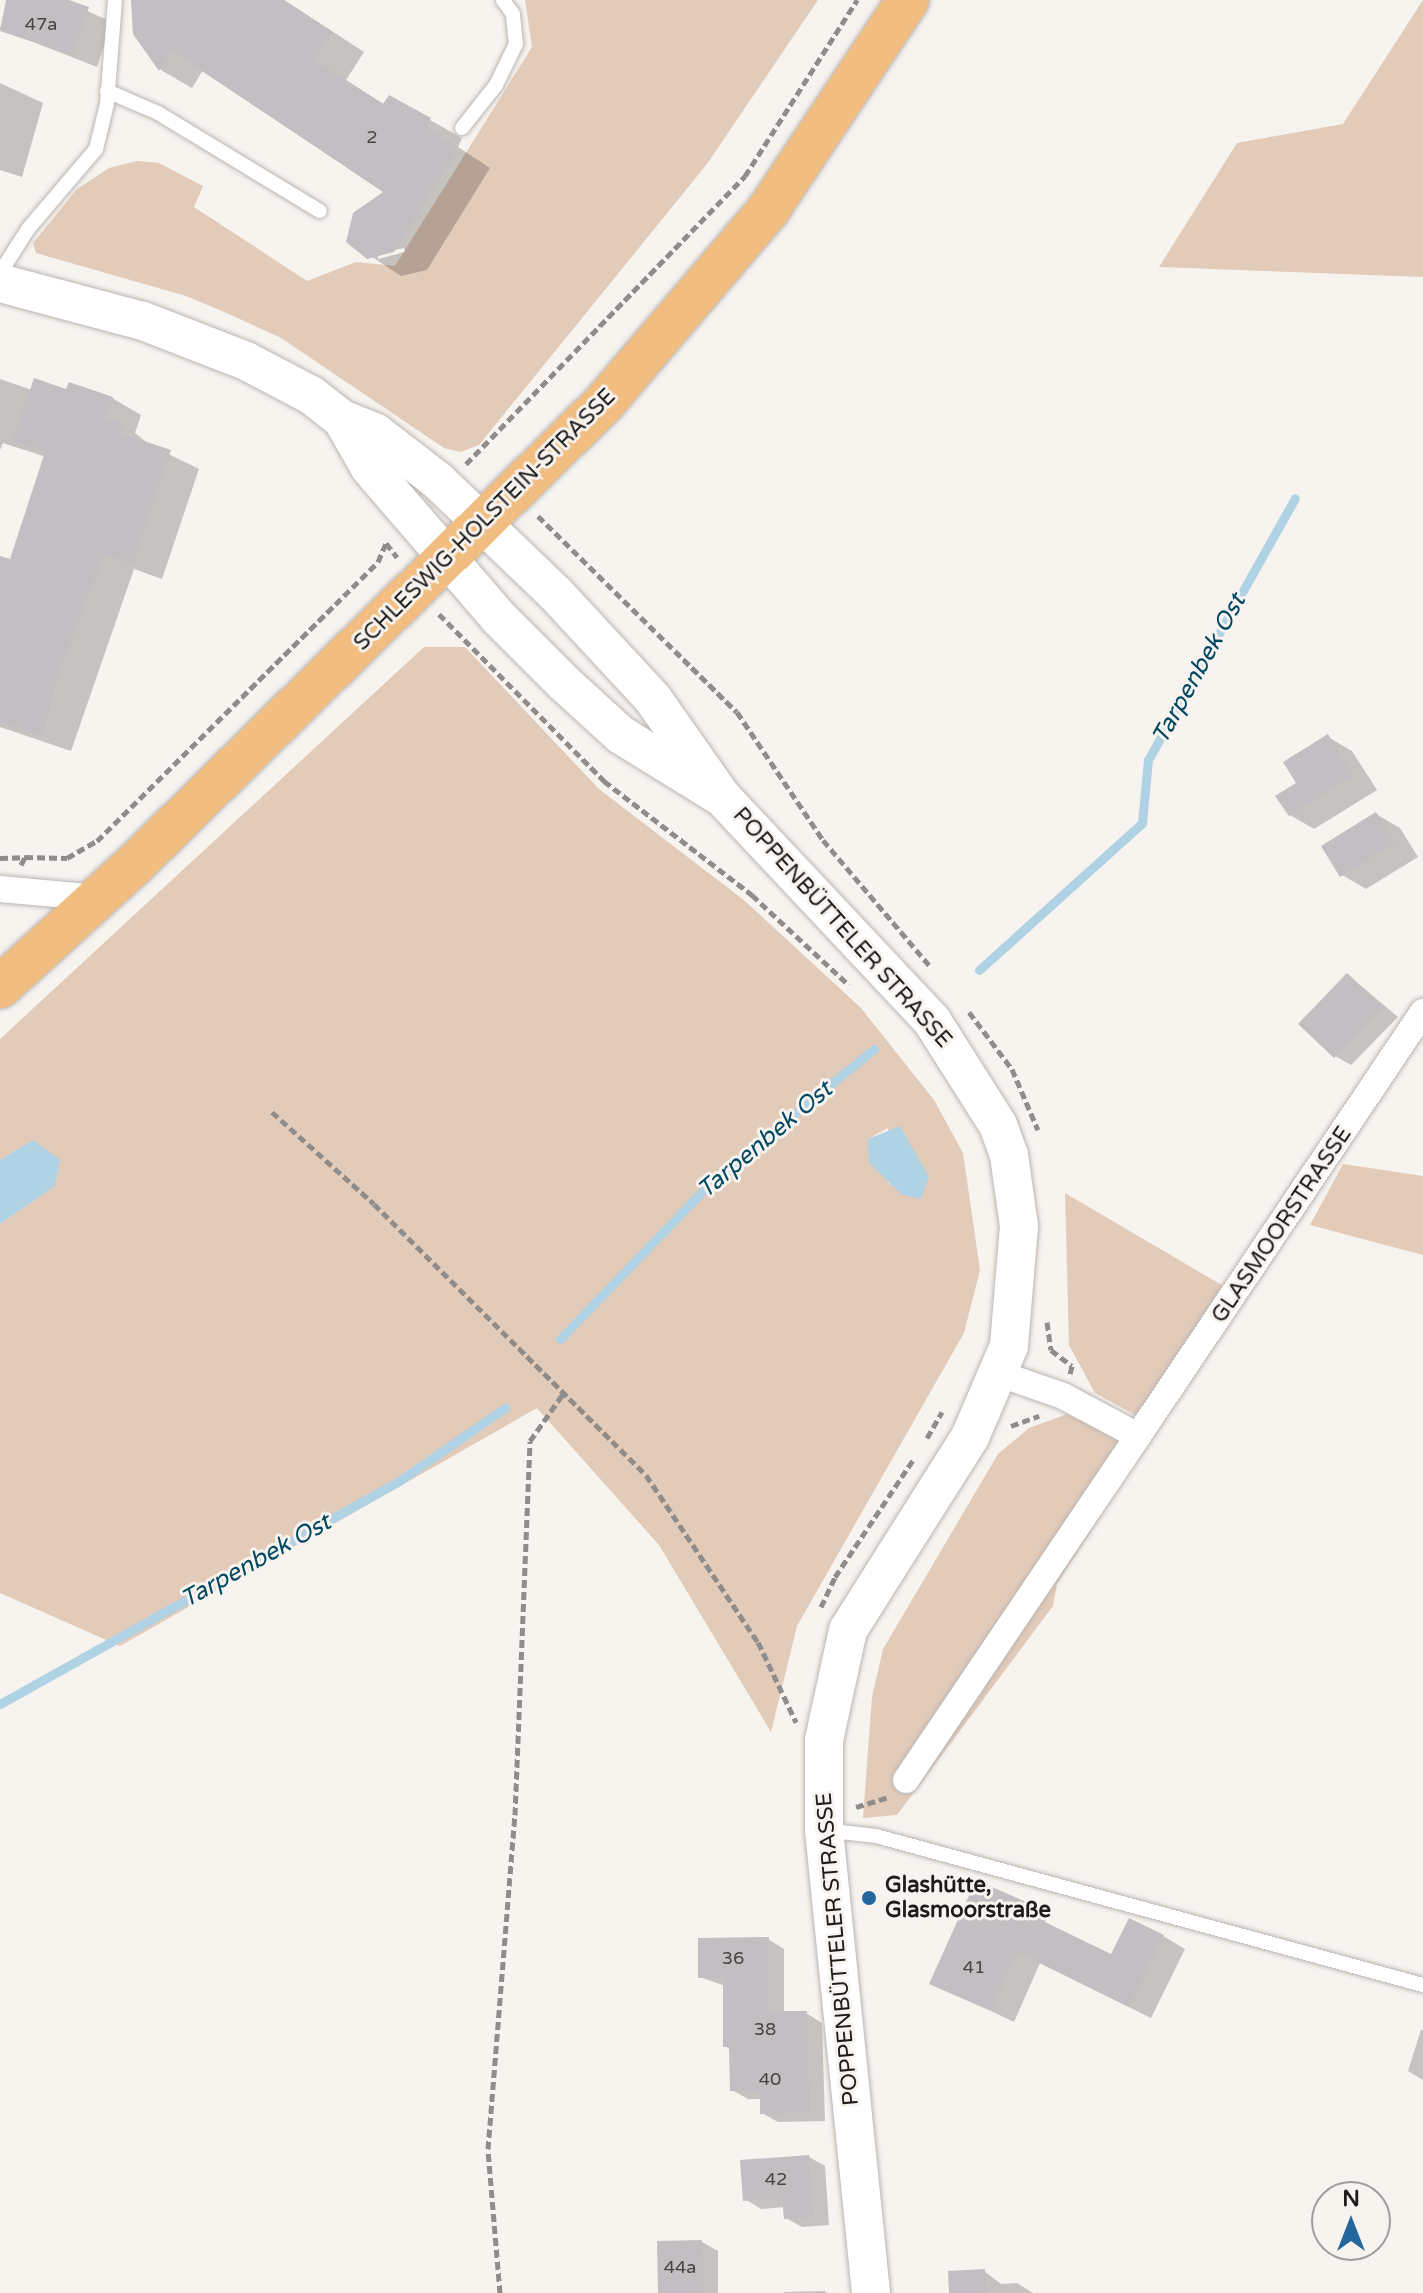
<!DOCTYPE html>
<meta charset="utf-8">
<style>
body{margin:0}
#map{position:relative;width:1423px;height:2293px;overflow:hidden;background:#f7f3ef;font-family:"Varela Round",sans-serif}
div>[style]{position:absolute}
.green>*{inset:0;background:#e3cbb9}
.water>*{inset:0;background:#afd2e4}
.shadow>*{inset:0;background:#0003}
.stream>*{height:9px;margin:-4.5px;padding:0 4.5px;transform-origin:4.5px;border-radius:4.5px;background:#afd2e4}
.building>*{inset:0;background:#c2bec2}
.path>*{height:5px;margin-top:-2.5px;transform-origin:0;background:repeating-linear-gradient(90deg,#8f8c8a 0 8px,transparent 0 12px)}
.roads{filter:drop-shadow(0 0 2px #bab6b3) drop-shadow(0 0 2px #bab6b3)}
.lane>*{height:14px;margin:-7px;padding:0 7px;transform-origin:7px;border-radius:7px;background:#fff}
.street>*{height:26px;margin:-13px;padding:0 13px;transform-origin:13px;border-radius:13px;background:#fff}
.secondary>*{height:38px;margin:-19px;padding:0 19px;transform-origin:19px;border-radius:19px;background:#fff}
.primary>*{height:42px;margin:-21px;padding:0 21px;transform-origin:21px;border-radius:21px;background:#f2bd80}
.dots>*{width:22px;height:22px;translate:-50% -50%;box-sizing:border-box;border:4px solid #f7f3ef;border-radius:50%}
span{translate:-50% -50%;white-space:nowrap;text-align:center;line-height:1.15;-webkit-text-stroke:6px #f7f3ef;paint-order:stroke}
.number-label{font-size:18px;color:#474445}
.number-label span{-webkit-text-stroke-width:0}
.street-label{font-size:22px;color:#1e1c1b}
.poi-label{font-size:22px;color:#1e1c1b;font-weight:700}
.left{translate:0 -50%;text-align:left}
.water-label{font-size:24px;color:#004861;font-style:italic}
.north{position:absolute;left:1311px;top:2181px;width:80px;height:80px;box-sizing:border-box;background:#f7f3ef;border:2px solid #a09d9a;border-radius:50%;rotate:0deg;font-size:22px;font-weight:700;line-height:32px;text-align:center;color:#1e1c1b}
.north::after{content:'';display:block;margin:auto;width:28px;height:36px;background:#23679c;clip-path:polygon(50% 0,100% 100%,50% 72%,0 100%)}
</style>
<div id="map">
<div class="green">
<div style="clip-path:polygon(525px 0,818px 0,707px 164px,479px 445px,461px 452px,444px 448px,281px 338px,231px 315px,186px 296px,36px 253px,33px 243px,77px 189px,109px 168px,137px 161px,159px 163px,203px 186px,194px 207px,307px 281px,356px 262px,395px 266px,532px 47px)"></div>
<div style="clip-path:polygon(1423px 0,1423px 277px,1159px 267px,1237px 143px,1343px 124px)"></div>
<div style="clip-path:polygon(evenodd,424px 647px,465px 647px,599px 789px,745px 901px,861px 1008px,934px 1100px,963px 1153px,980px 1270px,964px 1333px,797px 1626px,771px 1732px,659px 1545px,537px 1408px,120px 1646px,0 1593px,0 1224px,55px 1186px,33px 1140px,0 1160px,0 1039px,424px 647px,888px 1128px,890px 1186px,868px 1139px,888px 1128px)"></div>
<div style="clip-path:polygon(1343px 1164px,1423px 1176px,1423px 1255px,1310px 1225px)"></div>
<div style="clip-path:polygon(1065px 1193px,1225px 1287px,1137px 1416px,1095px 1393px,1069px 1345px)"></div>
<div style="clip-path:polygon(1067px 1414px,1143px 1450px,1057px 1584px,1053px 1606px,897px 1815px,863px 1818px,872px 1697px,883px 1649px,998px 1454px,1029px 1428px)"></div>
</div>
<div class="water">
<div style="clip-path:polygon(900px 1126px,929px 1177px,921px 1199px,902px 1195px,869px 1163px,868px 1139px)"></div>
<div style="clip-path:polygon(33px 1140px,60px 1160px,55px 1186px,0 1224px,0 1160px)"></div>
</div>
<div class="shadow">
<div style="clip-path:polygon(8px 0,62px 0,112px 22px,97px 67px,0 29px)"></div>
<div style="clip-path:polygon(evenodd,135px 0,284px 0,364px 52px,346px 80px,385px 105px,430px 120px,462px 138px,458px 147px,490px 168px,427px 270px,401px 276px,348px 241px,354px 214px,386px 192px,203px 70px,192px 88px,161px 70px,135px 33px,135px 0,404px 248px,405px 252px,378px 259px,378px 254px,404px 248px)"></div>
<div style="clip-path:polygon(0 83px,43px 103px,22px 177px,0 170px)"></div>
<div style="clip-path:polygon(0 379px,32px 390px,112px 398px,141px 415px,135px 433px,150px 445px,199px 469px,162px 579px,134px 569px,71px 751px,0 727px,0 558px,11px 562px,46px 457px,3px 443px,0 450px)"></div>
<div style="clip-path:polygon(1328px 737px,1352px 751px,1377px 790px,1314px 829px,1290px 815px,1299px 783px)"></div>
<div style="clip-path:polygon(1376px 814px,1400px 828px,1418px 857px,1366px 889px,1342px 875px)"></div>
<div style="clip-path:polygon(1348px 975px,1398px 1017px,1351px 1065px,1335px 1056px)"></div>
<div style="clip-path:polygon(1025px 1904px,1047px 1917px,1044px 1924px,1112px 1957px,1163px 1936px,1185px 1949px,1151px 2018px,1040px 1963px,1014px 2022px,932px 1983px)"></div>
<div style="clip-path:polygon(768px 1939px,784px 1949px,784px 2013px,806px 2013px,822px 2023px,825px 2121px,778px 2122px,762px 2113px,762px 2099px,748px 2099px,732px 2090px,731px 2050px,725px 2046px,725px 1986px,700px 1977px)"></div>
<div style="clip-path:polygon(1421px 2030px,1423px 2030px,1423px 2080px,1408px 2071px)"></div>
<div style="clip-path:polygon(809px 2157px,825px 2166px,829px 2225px,802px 2227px,786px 2218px,785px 2207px,761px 2209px,745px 2199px)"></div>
<div style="clip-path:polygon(702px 2242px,718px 2251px,718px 2293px,660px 2293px)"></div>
<div style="clip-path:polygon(984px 2271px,1001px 2284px,1017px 2283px,1033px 2293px,951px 2293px)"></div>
<div style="clip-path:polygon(824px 2291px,828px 2293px,784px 2293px,784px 2292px)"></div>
</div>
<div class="stream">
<div style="left:979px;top:970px;width:219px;rotate:-42deg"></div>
<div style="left:1142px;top:823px;width:63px;rotate:-84.6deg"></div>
<div style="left:1148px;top:760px;width:300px;rotate:-60.7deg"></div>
<div style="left:560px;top:1339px;width:222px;rotate:-46.1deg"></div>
<div style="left:714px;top:1179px;width:206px;rotate:-39.1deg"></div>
<div style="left:0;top:1704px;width:457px;rotate:-29.2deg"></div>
<div style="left:399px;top:1481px;width:129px;rotate:-34.6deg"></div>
</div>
<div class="building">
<div style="clip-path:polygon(6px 0,69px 0,89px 7px,73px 55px,0 31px)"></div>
<div style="clip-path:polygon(131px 0,284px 0,333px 32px,315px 60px,383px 104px,389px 95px,431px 118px,427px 127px,459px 148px,394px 252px,367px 259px,346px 242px,353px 213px,383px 192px,172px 51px,159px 71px,133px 34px)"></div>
<div style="clip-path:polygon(34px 378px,66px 389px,69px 382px,113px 397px,106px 418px,124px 424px,120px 433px,171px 450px,133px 564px,104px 554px,59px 673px,42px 736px,0 722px,0 556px,10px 559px,45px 452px,13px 441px)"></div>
<div style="clip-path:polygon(1328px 734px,1354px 776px,1289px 816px,1275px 796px,1296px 783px,1283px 762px)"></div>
<div style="clip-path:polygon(1376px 812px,1395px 843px,1340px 877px,1321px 846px)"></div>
<div style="clip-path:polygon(1347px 973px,1383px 1007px,1334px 1058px,1298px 1024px)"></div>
<div style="clip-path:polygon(976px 1880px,1026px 1902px,1022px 1911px,1111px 1954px,1129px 1918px,1164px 1935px,1129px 2007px,1017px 1952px,991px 2011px,929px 1984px)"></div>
<div style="clip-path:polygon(769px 1937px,769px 2011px,807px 2011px,810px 2112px,760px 2114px,760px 2091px,730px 2091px,729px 2047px,723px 2047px,723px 1978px,698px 1978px,698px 1938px)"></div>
<div style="clip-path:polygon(809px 2155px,814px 2217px,784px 2219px,782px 2198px,743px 2201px,740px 2160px)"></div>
<div style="clip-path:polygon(702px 2240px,704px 2293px,658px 2293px,657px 2241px)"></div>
<div style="clip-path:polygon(985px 2269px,987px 2293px,949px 2293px,948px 2271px)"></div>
</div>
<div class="path">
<div style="left:466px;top:464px;width:401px;rotate:-45.9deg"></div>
<div style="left:745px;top:176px;width:209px;rotate:-57.5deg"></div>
<div style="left:538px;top:516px;width:279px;rotate:44.6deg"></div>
<div style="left:737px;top:712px;width:154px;rotate:56.1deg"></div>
<div style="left:823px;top:840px;width:164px;rotate:49.7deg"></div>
<div style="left:386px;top:543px;width:18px;rotate:52deg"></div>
<div style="left:439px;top:614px;width:235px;rotate:45.3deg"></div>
<div style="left:604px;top:781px;width:187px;rotate:37.6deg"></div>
<div style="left:752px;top:895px;width:132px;rotate:42.9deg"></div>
<div style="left:0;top:858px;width:25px;rotate:-2deg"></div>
<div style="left:21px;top:865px;width:9px;rotate:-63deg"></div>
<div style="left:25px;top:857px;width:42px;rotate:1.4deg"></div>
<div style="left:67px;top:858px;width:34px;rotate:-30deg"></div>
<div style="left:97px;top:841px;width:396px;rotate:-44.8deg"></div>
<div style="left:378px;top:562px;width:21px;rotate:-67deg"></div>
<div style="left:969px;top:1012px;width:71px;rotate:53deg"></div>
<div style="left:1012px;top:1069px;width:66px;rotate:66.9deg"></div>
<div style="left:272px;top:1112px;width:137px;rotate:42deg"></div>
<div style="left:374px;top:1204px;width:384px;rotate:44.9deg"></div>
<div style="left:646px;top:1475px;width:201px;rotate:56.2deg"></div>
<div style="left:758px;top:1642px;width:89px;rotate:64.6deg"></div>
<div style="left:1047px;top:1322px;width:28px;rotate:82deg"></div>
<div style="left:1051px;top:1350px;width:26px;rotate:37deg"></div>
<div style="left:1072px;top:1366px;width:8px;rotate:104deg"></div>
<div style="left:1011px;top:1426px;width:30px;rotate:-20deg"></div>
<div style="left:927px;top:1438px;width:30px;rotate:-60deg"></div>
<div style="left:821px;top:1607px;width:33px;rotate:-65deg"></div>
<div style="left:835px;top:1577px;width:141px;rotate:-56.3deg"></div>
<div style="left:856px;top:1807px;width:34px;rotate:-17deg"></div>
<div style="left:500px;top:2293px;width:144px;rotate:-94.8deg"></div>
<div style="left:488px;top:2149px;width:335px;rotate:-85.4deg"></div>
<div style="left:515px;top:1815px;width:374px;rotate:-87.7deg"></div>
<div style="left:530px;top:1441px;width:61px;rotate:-55deg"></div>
</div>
<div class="roads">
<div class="lane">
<div style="left:107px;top:91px;width:56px;rotate:23.3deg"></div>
<div style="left:158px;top:113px;width:189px;rotate:31.2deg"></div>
<div style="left:462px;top:128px;width:55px;rotate:-51.7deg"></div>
<div style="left:496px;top:85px;width:46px;rotate:-64deg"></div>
<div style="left:516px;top:44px;width:30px;rotate:-96deg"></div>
<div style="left:513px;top:14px;width:17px;rotate:-126deg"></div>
<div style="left:0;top:273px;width:52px;rotate:-57.5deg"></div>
<div style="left:28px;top:229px;width:105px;rotate:-49.6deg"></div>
<div style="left:96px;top:149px;width:46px;rotate:-76.3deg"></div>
<div style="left:107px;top:104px;width:104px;rotate:-85.6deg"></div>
<div style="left:824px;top:1830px;width:52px;rotate:6.6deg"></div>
<div style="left:876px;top:1836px;width:567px;rotate:15.24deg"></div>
</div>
<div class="street">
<div style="left:0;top:889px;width:98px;rotate:5.2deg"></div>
<div style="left:1000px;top:1374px;width:67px;rotate:19.2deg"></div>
<div style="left:1063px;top:1396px;width:85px;rotate:28.1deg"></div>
<div style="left:1138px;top:1436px;width:511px;rotate:-56.09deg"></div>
<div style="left:906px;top:1780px;width:415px;rotate:-56deg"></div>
</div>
<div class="secondary">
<div style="left:0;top:283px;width:148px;rotate:14.9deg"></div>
<div style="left:143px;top:321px;width:110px;rotate:21.2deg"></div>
<div style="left:246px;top:361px;width:73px;rotate:27.6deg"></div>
<div style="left:311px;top:395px;width:39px;rotate:38deg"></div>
<div style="left:342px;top:419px;width:37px;rotate:22deg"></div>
<div style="left:376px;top:433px;width:77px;rotate:37.6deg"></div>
<div style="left:437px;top:480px;width:163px;rotate:43.8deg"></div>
<div style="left:555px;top:593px;width:144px;rotate:47.2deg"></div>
<div style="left:653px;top:699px;width:120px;rotate:54.9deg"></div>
<div style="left:722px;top:797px;width:307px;rotate:46.8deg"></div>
<div style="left:932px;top:1021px;width:123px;rotate:57.6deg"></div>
<div style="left:998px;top:1125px;width:32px;rotate:70deg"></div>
<div style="left:1009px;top:1155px;width:72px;rotate:82deg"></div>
<div style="left:1019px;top:1226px;width:120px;rotate:94.8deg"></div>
<div style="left:1009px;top:1346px;width:99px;rotate:113.2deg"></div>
<div style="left:970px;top:1437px;width:228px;rotate:122.3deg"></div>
<div style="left:848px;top:1630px;width:113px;rotate:102.3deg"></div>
<div style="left:824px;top:1740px;width:90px;rotate:90deg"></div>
<div style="left:824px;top:1830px;width:465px;rotate:84.2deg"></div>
<div style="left:342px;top:419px;width:56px;rotate:60.3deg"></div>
<div style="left:370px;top:468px;width:196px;rotate:49.3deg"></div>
<div style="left:498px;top:617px;width:93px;rotate:45deg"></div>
<div style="left:564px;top:683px;width:77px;rotate:42.4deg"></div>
<div style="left:621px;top:735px;width:114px;rotate:31.7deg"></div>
</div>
<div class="primary">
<div style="left:0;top:987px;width:184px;rotate:-42.4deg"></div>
<div style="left:136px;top:863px;width:656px;rotate:-44.51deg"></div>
<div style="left:604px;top:403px;width:255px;rotate:-49.6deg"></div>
<div style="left:769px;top:209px;width:251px;rotate:-56.4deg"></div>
</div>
</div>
<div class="dots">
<div style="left:869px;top:1898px;background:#23679c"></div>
</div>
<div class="number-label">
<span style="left:41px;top:24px">47a</span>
<span style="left:372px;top:137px">2</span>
<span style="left:733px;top:1958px">36</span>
<span style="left:974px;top:1967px">41</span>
<span style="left:765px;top:2029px">38</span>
<span style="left:770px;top:2079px">40</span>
<span style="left:776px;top:2179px">42</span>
<span style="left:680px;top:2267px">44a</span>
</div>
<div class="street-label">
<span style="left:485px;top:520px;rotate:-45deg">SCHLESWIG-HOLSTEIN-STRASSE</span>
<span style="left:842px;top:928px;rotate:48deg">POPPENBÜTTELER STRASSE</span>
<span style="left:1282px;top:1225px;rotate:-56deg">GLASMOORSTRASSE</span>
<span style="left:838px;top:1949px;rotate:-95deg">POPPENBÜTTELER STRASSE</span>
</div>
<div class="poi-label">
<span class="left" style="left:885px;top:1898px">Glashütte,<br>Glasmoorstraße</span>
</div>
<div class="water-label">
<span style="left:1199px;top:669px;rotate:-61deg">Tarpenbek Ost</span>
<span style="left:765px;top:1140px;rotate:-40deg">Tarpenbek Ost</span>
<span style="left:256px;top:1561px;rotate:-29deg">Tarpenbek Ost</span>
</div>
<div class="north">N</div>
</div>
